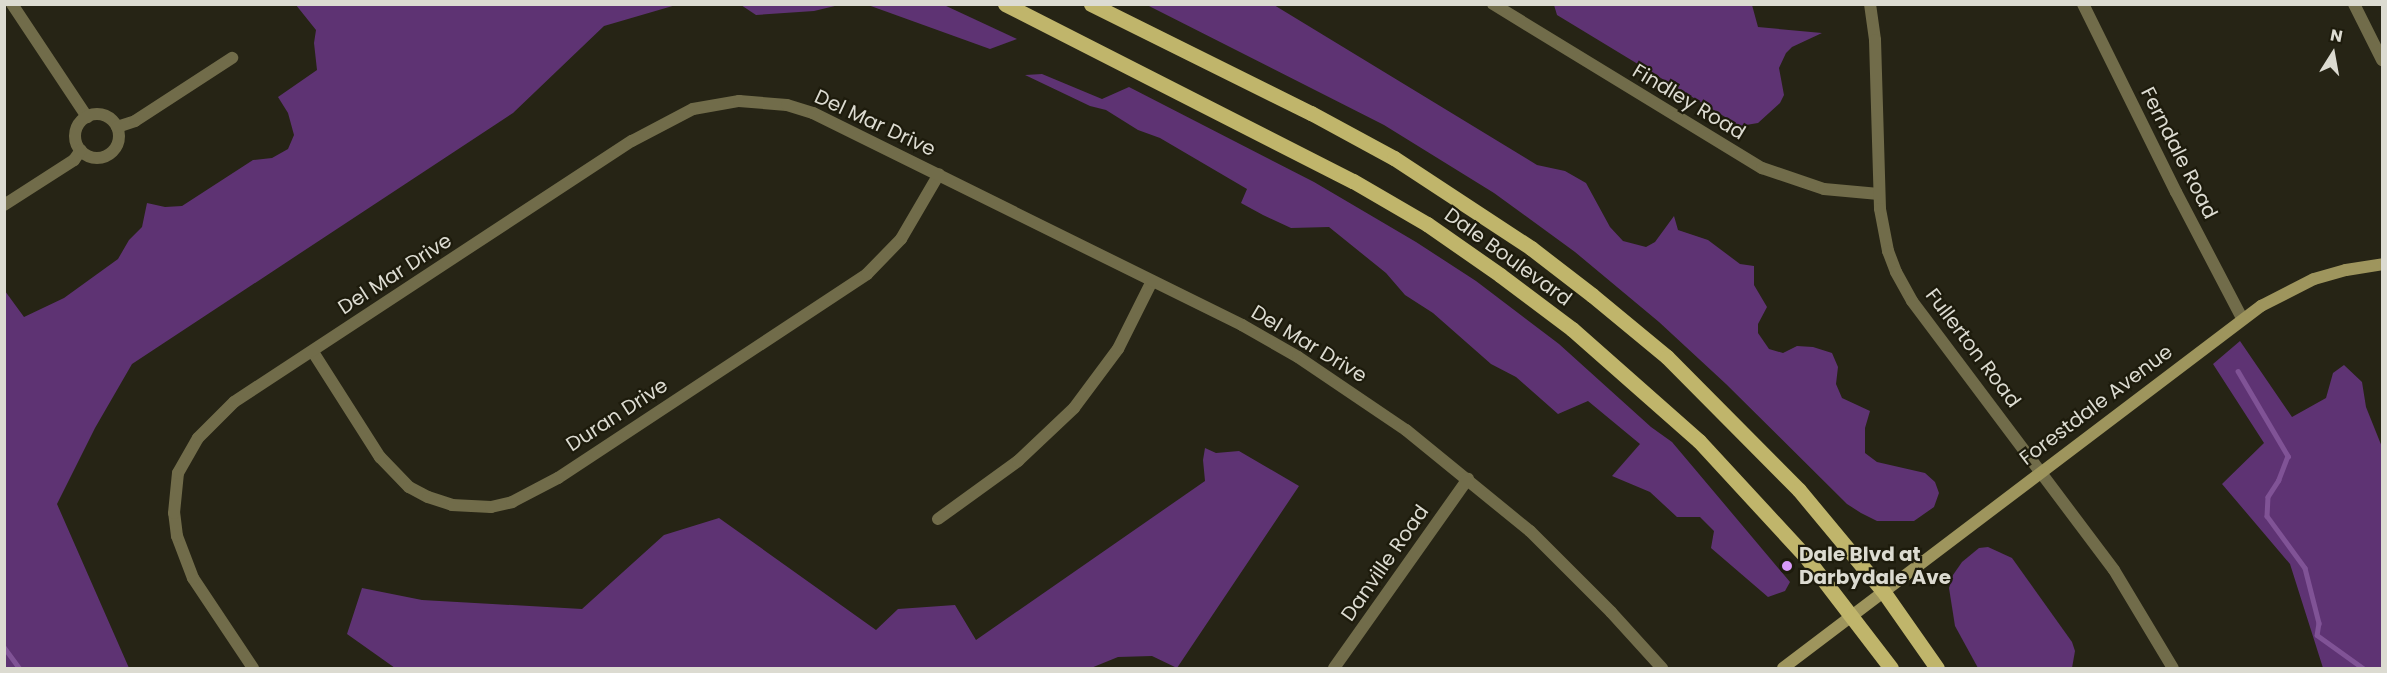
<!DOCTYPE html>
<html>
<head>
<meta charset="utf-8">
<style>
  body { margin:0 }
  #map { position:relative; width:2387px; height:673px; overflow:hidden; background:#262415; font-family:Poppins,sans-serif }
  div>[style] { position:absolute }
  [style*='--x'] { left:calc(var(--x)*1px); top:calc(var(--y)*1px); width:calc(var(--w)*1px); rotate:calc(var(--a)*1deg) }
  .forest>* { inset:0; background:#5e3373 }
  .stream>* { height:4.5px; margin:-2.25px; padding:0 2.25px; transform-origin:2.25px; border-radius:2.25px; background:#805396 }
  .street>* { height:12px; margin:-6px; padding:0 6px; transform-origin:6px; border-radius:6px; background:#716c4a }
  .street>.ring { margin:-6px; padding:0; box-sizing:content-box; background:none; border:12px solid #716c4a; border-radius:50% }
  .secondary>* { height:12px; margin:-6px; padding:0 6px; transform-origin:6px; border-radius:6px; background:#9e955d }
  .primary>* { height:15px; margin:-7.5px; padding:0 7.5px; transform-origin:7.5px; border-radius:7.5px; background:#c0b56b }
  .dots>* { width:16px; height:16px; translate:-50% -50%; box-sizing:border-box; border:3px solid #1d1b0c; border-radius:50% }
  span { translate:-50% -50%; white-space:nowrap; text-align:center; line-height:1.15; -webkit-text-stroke:4.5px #1d1b0c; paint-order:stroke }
  .street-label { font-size:20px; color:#dcdbd1 }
  .poi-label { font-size:20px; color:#dcdbd1; font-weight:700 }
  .left { translate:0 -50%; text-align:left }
  .frame { position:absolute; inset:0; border:6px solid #dcdbd1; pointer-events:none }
  .north { position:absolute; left:2303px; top:24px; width:60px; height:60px; -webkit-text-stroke:4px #1d1b0c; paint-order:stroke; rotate:11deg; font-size:16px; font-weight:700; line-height:24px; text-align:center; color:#dcdbd1 }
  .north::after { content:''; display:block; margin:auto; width:21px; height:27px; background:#dcdbd1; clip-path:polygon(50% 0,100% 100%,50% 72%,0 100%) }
</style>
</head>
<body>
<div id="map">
  <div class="forest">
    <i style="clip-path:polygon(296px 5px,676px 5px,604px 26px,513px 113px,132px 364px,95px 428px,57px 504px,129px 668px,5px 668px,5px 291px,24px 317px,64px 298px,118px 259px,129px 240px,142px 227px,147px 203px,165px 207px,182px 206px,253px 160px,272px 158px,288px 149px,294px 135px,288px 113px,278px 97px,317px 70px,314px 43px,316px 30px)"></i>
    <i style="clip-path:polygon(741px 5px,839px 5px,814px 11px,756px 15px)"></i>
    <i style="clip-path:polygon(868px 5px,944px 5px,1017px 39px,990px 49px)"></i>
    <i style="clip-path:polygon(1147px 5px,1274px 5px,1537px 165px,1565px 171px,1586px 183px,1610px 227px,1623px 241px,1646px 247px,1655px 242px,1674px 216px,1678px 230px,1708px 240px,1740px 264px,1754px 266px,1754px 285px,1767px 307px,1758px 324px,1758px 333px,1769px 349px,1783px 353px,1797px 346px,1813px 347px,1832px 353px,1838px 367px,1836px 384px,1842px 398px,1870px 411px,1865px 428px,1865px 453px,1877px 462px,1925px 473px,1935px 482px,1939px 493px,1934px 507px,1914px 521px,1877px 521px,1861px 513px,1847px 504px,1726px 384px,1659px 322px,1575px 252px,1494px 193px,1384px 125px)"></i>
    <i style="clip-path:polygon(1554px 5px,1752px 5px,1758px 27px,1822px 33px,1792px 47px,1786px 53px,1779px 68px,1784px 95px,1780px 103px,1758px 123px,1740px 126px,1557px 15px)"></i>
    <i style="clip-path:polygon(1042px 74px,1102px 99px,1129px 87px,1314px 182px,1416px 242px,1476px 281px,1559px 344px,1651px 427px,1672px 442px,1790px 582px,1785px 591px,1768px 597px,1711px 548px,1714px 531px,1700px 517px,1677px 517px,1650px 492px,1612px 476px,1640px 444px,1588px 401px,1558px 414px,1516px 377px,1491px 364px,1433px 313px,1405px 295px,1386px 273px,1329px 227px,1291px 228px,1263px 215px,1241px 203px,1247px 189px,1160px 138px,1138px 130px,1106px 110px,1090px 106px,1025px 75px)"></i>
    <i style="clip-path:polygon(2240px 341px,2292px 417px,2326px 398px,2333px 373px,2344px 365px,2362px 382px,2366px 407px,2382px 447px,2382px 668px,2323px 668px,2290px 564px,2222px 484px,2264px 443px,2213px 364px)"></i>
    <i style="clip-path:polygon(1205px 448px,1216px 453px,1239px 451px,1299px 486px,1177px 668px,1152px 656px,1118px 657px,1091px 668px,395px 668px,347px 634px,362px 588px,422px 600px,582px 609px,664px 535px,719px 518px,876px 630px,898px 609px,955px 605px,976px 640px,1205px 481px,1203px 460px)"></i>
    <i style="clip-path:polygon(1988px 547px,2012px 558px,2072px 642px,2075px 651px,2072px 668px,1978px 668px,1955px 626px,1949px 588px,1953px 575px,1962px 562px,1979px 548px)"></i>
  </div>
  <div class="stream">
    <i style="--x:2238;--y:371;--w:99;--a:59.5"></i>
    <i style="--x:2288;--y:456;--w:26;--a:111"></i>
    <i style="--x:2279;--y:480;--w:20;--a:123"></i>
    <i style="--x:2268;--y:497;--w:19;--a:93"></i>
    <i style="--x:2267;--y:516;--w:64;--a:53.8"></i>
    <i style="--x:2305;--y:568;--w:57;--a:75.7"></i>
    <i style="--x:2319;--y:623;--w:12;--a:99"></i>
    <i style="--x:2317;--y:635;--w:57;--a:35.7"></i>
    <i style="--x:4;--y:647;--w:26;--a:54"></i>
  </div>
  <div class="street">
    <i style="--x:12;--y:4;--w:136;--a:56.4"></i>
    <i style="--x:1493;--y:4;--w:315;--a:31.4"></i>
    <i style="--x:1762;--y:168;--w:65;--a:18.7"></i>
    <i style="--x:1824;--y:189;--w:55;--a:5.2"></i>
    <i style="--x:1870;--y:4;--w:36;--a:82"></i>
    <i style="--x:1875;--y:40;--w:169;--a:88.3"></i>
    <i style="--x:1880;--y:209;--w:43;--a:79.2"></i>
    <i style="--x:1888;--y:251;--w:22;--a:69"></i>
    <i style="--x:1896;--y:272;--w:33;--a:61"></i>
    <i style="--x:1912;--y:301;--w:336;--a:53.1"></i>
    <i style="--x:2114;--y:570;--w:114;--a:59"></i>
    <i style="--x:2083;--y:4;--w:210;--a:63.7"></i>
    <i style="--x:2176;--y:192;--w:142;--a:62.4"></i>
    <i style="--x:2354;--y:4;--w:63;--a:63.4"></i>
    <i class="ring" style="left:75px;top:114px;width:32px;height:32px"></i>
    <i style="--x:117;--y:127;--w:19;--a:-18"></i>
    <i style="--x:135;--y:121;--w:116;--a:-33"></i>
    <i style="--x:4;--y:205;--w:83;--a:-32.7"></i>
    <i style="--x:74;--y:160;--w:12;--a:-55"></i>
    <i style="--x:313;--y:352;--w:125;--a:57.5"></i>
    <i style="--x:380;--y:457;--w:42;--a:46"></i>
    <i style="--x:409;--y:487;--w:21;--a:28"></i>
    <i style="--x:428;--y:497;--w:25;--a:18"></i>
    <i style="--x:452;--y:505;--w:39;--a:3"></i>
    <i style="--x:491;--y:507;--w:22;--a:-13"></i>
    <i style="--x:512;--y:502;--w:52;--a:-27.6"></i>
    <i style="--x:558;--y:478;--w:370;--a:-33.4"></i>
    <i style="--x:867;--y:274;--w:49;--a:-45.8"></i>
    <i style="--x:901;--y:239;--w:75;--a:-59.7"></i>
    <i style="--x:938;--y:519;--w:99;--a:-35.9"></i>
    <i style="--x:1018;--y:461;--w:77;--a:-43.4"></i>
    <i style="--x:1074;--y:408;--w:74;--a:-53.3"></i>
    <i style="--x:1118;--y:349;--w:76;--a:-63.4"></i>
    <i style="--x:253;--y:668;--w:108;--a:-123.7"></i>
    <i style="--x:193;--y:578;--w:45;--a:-110.9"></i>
    <i style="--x:177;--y:536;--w:23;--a:-97"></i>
    <i style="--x:174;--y:513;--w:40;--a:-84.3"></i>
    <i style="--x:178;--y:473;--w:40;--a:-60.3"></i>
    <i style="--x:198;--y:438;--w:51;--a:-45"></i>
    <i style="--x:234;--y:402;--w:476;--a:-33.3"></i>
    <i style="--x:632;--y:141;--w:69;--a:-27.7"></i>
    <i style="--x:693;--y:109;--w:47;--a:-9.9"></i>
    <i style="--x:739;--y:101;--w:48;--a:4.8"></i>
    <i style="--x:787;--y:105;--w:27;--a:17"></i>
    <i style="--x:813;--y:113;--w:479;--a:26.3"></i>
    <i style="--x:1242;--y:325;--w:64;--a:29.7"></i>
    <i style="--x:1298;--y:357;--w:130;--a:34.1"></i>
    <i style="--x:1406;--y:430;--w:160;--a:39.2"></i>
    <i style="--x:1530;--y:531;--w:115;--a:45"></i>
    <i style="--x:1611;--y:612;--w:76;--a:47.7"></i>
    <i style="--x:1334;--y:668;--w:232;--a:-54.7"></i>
  </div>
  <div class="secondary">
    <i style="--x:1783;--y:668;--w:600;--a:-37.14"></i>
    <i style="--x:2261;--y:306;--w:59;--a:-27"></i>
    <i style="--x:2314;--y:279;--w:33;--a:-16"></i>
    <i style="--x:2346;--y:270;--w:36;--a:-9"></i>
  </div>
  <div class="primary">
    <i style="--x:1005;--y:4;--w:390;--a:27"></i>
    <i style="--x:1353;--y:181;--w:86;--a:30.2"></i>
    <i style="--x:1427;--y:224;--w:89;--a:34.9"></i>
    <i style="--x:1500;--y:275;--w:90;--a:36.9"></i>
    <i style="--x:1572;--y:329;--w:169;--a:41.4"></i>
    <i style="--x:1699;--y:441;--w:156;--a:47.3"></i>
    <i style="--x:1805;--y:556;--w:141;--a:52.5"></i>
    <i style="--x:1091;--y:4;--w:246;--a:26.4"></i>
    <i style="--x:1311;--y:113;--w:94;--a:28.5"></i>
    <i style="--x:1394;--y:158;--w:164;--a:33.3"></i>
    <i style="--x:1531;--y:248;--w:77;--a:37.6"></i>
    <i style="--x:1592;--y:295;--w:97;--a:39.6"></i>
    <i style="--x:1667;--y:357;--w:187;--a:45.2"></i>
    <i style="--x:1799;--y:490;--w:131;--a:50.3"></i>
    <i style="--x:1883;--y:591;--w:94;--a:55"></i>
  </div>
  <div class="dots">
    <i style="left:1787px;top:566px;background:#d89af8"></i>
  </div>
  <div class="street-label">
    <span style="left:1689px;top:102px;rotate:31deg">Findley Road</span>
    <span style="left:875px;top:123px;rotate:25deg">Del Mar Drive</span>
    <span style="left:2179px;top:153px;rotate:63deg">Ferndale Road</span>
    <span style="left:1508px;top:257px;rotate:36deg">Dale Boulevard</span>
    <span style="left:395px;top:274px;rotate:-33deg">Del Mar Drive</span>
    <span style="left:1309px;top:344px;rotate:31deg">Del Mar Drive</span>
    <span style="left:1973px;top:348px;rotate:53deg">Fullerton Road</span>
    <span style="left:2096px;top:405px;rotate:-37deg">Forestdale Avenue</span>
    <span style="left:617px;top:415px;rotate:-33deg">Duran Drive</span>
    <span style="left:1385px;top:563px;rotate:-55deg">Danville Road</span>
  </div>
  <div class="poi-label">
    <span class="left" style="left:1799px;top:566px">Dale Blvd at<br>Darbydale Ave</span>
  </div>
  <div class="frame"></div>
  <div class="north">N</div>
</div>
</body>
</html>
